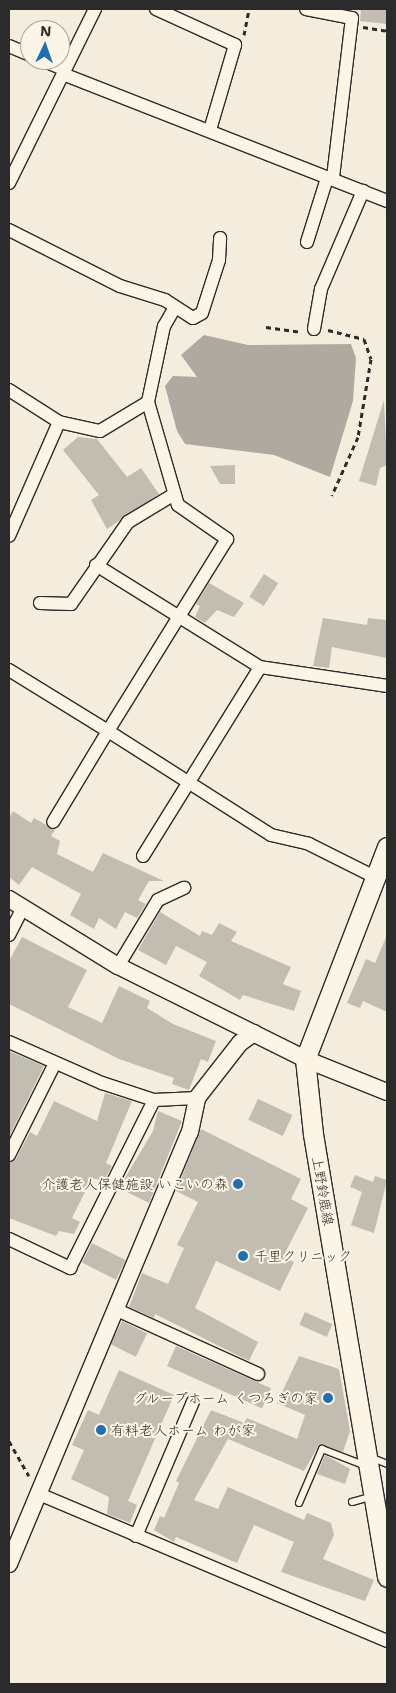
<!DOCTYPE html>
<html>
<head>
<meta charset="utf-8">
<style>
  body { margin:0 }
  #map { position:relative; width:396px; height:1693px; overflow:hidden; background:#f4edde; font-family:"Shantell Sans","Klee One",sans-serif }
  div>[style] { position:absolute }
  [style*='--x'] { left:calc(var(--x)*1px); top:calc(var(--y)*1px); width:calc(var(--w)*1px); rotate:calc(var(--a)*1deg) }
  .water>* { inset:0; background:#afaaa0 }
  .building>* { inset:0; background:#c2bdb1; transform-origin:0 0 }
  .path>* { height:3px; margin-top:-1.5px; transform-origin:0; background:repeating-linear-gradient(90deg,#2b2b2b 0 5px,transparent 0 9px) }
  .roads { filter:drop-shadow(1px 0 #2b2b2b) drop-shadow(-1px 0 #2b2b2b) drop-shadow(0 1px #2b2b2b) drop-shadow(0 -1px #2b2b2b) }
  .service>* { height:6px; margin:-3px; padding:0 3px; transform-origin:3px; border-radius:3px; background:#fcf5e5 }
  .minor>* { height:12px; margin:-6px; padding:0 6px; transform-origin:6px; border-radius:6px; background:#fcf5e5 }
  .tertiary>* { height:16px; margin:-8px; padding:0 8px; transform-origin:8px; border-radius:8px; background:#fcf5e5 }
  .secondary>* { height:19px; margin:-9.5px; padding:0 9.5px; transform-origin:9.5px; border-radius:9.5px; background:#fcf5e5 }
  .dots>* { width:14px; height:14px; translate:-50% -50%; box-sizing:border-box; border:2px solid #fcf5e5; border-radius:50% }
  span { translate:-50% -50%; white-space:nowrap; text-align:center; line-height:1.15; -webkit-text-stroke:4px #fcf5e5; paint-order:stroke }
  .poi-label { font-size:14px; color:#2b2b2b }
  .right { translate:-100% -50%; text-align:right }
  .left { translate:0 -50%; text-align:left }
  .street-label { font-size:14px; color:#2b2b2b }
  .frame { position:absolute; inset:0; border:10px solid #2b2b2b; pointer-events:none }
  .north { position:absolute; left:20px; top:20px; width:50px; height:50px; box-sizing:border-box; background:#fcf5e5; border:1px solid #a8a49b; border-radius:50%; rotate:3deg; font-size:14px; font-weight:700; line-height:20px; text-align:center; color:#2b2b2b }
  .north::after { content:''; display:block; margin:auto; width:18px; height:22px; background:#1f6fb2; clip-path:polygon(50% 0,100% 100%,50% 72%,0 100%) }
</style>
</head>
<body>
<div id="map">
  <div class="water">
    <i style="clip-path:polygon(204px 335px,248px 345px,351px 344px,356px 358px,353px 401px,330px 477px,274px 455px,185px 444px,177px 431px,165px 386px,173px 376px,197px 377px,181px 355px)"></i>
  </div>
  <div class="building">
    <i style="clip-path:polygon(361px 9px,387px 9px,387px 24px,360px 21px)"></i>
    <i style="clip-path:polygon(384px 400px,387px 465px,380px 468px,376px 486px,359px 481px)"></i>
    <i style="clip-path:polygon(78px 437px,97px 439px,127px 477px,141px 468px,159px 494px,107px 529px,91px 500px,99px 495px,63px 450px)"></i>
    <i style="clip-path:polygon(235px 465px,235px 484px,220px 484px,210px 466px)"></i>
    <i style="left:264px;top:574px;width:17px;height:27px;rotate:33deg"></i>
    <i style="clip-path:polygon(209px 583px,244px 603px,234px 617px,217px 610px,205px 623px,195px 617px,200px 606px,196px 604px)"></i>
    <i style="clip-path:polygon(323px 618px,367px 625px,368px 618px,387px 620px,387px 658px,332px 647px,329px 668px,313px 666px)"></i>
    <i style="clip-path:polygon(13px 811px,31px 823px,34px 818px,55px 830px,51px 836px,60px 841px,57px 854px,93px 872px,103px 853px,164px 881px,149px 881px,138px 900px,146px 904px,137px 918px,125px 912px,116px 929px,99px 918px,94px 929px,70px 915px,81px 894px,32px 867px,19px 885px,9px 877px,9px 818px)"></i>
    <i style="clip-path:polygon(160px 912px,200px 936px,202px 931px,212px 935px,219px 923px,237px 932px,231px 941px,291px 967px,283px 984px,301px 991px,294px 1011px,243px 995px,240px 1000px,199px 976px,207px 962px,176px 946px,166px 965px,138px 950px)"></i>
    <i style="clip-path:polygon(387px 935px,387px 1012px,363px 1001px,360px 1008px,347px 1003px,366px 959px,375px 963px)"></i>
    <i style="clip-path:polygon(22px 937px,87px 970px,68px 1007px,102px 1023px,119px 986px,150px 1001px,147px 1008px,173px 1024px,216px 1041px,208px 1062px,201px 1059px,189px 1090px,172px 1084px,174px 1078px,119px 1059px,9px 1004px,9px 961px)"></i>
    <i style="clip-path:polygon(9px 1051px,44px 1066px,9px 1137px)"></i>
    <i style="clip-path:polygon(105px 1093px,132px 1101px,106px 1163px,112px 1166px,104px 1181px,92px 1178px,72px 1218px,80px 1222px,74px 1234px,59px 1231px,56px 1236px,9px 1218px,9px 1163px,16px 1159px,30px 1132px,37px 1136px,54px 1101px,97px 1121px)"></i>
    <i style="left:258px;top:1099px;width:38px;height:23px;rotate:25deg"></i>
    <i style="clip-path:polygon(158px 1111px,182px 1121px,149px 1203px,119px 1188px,153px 1131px)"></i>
    <i style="clip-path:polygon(201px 1129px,301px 1179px,291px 1199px,308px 1208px,283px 1257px,294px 1262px,280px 1291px,216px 1261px,195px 1308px,258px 1342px,249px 1361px,155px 1314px,154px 1318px,129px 1307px,142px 1273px,168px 1284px,184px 1248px,177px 1245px,198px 1202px,176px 1191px)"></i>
    <i style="clip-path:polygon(355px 1175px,373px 1182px,375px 1176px,387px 1180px,374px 1233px,351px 1225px,362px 1192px,350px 1187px)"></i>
    <i style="left:92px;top:1243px;width:38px;height:22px;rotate:27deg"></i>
    <i style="left:305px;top:1312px;width:30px;height:14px;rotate:24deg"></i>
    <i style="left:122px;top:1321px;width:28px;height:26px;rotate:26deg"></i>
    <i style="left:176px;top:1346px;width:104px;height:22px;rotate:24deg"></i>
    <i style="clip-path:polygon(299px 1356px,339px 1369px,350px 1431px,343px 1452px,319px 1445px,304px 1471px,228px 1439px,194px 1500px,218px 1509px,228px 1487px,304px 1520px,307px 1513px,331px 1523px,334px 1535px,323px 1559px,374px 1580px,365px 1601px,281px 1572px,294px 1542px,254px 1525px,237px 1563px,176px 1537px,174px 1542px,154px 1530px,160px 1516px,164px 1518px,179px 1483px,176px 1481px,211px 1410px,244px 1423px,247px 1418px,297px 1439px,305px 1415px,277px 1403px)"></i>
    <i style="clip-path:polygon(119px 1370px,174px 1395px,128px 1501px,137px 1505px,130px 1523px,107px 1514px,109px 1497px,71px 1479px,84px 1450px,72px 1445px,88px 1410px,99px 1415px)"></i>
    <i style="clip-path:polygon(325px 1455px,350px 1469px,345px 1484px,317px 1474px)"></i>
  </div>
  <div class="path">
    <i style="--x:363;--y:27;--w:24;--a:9"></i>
    <i style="--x:244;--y:35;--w:26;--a:-79"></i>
    <i style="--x:266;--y:327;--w:36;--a:8"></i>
    <i style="--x:328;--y:330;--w:37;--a:14"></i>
    <i style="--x:364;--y:339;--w:21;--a:71"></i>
    <i style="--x:371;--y:359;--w:79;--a:99.5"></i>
    <i style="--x:358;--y:437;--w:64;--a:114.1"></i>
    <i style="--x:9;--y:1441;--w:40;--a:60.3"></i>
  </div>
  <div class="roads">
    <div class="service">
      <i style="--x:370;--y:1457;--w:18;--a:22"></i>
      <i style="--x:352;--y:1502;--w:19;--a:-16"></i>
      <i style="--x:299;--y:1503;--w:59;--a:-66.9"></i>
      <i style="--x:322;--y:1449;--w:47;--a:21.1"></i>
    </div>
    <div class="minor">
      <i style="--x:156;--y:9;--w:87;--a:24.5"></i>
      <i style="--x:235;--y:45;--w:89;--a:106.4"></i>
      <i style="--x:306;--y:9;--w:47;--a:11.1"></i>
      <i style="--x:352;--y:18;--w:161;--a:96.8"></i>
      <i style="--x:9;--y:46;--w:23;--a:23"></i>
      <i style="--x:42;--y:60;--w:25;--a:23"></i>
      <i style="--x:63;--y:74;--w:348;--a:21.4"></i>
      <i style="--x:9;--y:183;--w:194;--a:-63.7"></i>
      <i style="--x:9;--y:230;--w:124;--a:26.8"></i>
      <i style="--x:120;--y:286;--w:47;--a:17.3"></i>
      <i style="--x:165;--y:300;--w:33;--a:33"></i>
      <i style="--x:193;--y:318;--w:10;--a:-29"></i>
      <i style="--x:202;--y:313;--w:56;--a:-72.2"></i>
      <i style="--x:219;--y:260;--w:22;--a:-87"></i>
      <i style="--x:307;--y:242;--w:67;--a:-72.6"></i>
      <i style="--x:174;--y:309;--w:20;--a:120"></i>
      <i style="--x:164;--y:326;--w:78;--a:101.9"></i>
      <i style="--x:148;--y:402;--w:107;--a:73.8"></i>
      <i style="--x:178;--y:505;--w:60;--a:34.8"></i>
      <i style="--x:227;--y:539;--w:226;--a:121.8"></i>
      <i style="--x:108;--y:731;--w:193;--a:32.5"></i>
      <i style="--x:271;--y:835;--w:39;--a:13"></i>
      <i style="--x:309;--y:844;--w:74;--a:26.6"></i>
      <i style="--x:314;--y:329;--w:41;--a:-80.1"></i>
      <i style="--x:321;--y:289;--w:107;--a:-66.8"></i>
      <i style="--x:9;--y:390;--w:59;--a:32.6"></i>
      <i style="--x:59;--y:422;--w:124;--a:113.7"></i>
      <i style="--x:59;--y:422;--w:42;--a:12.4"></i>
      <i style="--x:100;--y:431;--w:56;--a:-31.1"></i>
      <i style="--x:96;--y:565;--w:193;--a:31.9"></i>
      <i style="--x:260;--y:667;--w:128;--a:8.5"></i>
      <i style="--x:40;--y:603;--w:31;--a:2"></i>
      <i style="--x:71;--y:604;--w:100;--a:-55.2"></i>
      <i style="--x:128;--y:522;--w:52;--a:-31"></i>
      <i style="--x:9;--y:670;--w:116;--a:31.6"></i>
      <i style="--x:108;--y:731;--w:106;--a:121.1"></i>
      <i style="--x:143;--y:856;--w:222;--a:-58.2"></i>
      <i style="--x:9;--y:935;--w:30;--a:-63"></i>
      <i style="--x:118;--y:966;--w:77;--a:-58.8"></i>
      <i style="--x:158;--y:900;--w:29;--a:-25"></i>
      <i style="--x:9;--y:1042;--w:102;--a:23.8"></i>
      <i style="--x:102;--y:1083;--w:55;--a:18.1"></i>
      <i style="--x:154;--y:1100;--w:43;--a:-2.7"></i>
      <i style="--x:9;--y:1155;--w:103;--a:-63.4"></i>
      <i style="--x:9;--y:1239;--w:68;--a:25.4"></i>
      <i style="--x:70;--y:1268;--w:188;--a:-63.4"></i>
      <i style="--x:117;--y:1310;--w:155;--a:24.4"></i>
      <i style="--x:39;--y:1494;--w:378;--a:22.9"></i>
      <i style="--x:136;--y:1536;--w:146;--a:-67"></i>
    </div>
    <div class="tertiary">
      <i style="--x:9;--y:899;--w:128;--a:31.6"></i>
      <i style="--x:118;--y:966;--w:209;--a:26.4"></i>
      <i style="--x:305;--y:1059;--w:88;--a:21.9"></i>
      <i style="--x:9;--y:1564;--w:468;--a:-67.3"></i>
      <i style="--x:190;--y:1132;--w:35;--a:-78"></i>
      <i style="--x:197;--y:1098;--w:70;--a:-52"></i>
      <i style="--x:240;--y:1043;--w:17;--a:-36"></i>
    </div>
    <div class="secondary">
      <i style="--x:387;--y:847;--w:227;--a:111.1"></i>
      <i style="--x:305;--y:1059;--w:75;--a:83.9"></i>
      <i style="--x:313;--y:1134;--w:449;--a:80.5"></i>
    </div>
  </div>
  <div class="dots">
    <i style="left:238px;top:1184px;background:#1f6fb2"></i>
    <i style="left:243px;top:1256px;background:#1f6fb2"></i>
    <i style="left:328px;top:1398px;background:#1f6fb2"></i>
    <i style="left:101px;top:1430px;background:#1f6fb2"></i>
  </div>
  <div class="poi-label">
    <span class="right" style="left:228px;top:1184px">介護老人保健施設 いこいの森</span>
    <span class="left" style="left:254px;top:1256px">千里クリニック</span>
    <span class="right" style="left:318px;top:1398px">グループホーム くつろぎの家</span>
    <span class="left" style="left:111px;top:1430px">有料老人ホーム わが家</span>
  </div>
  <div class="street-label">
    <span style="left:323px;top:1191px;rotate:80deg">上野鈴鹿線</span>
  </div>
  <div class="frame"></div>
  <div class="north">N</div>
</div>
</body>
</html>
